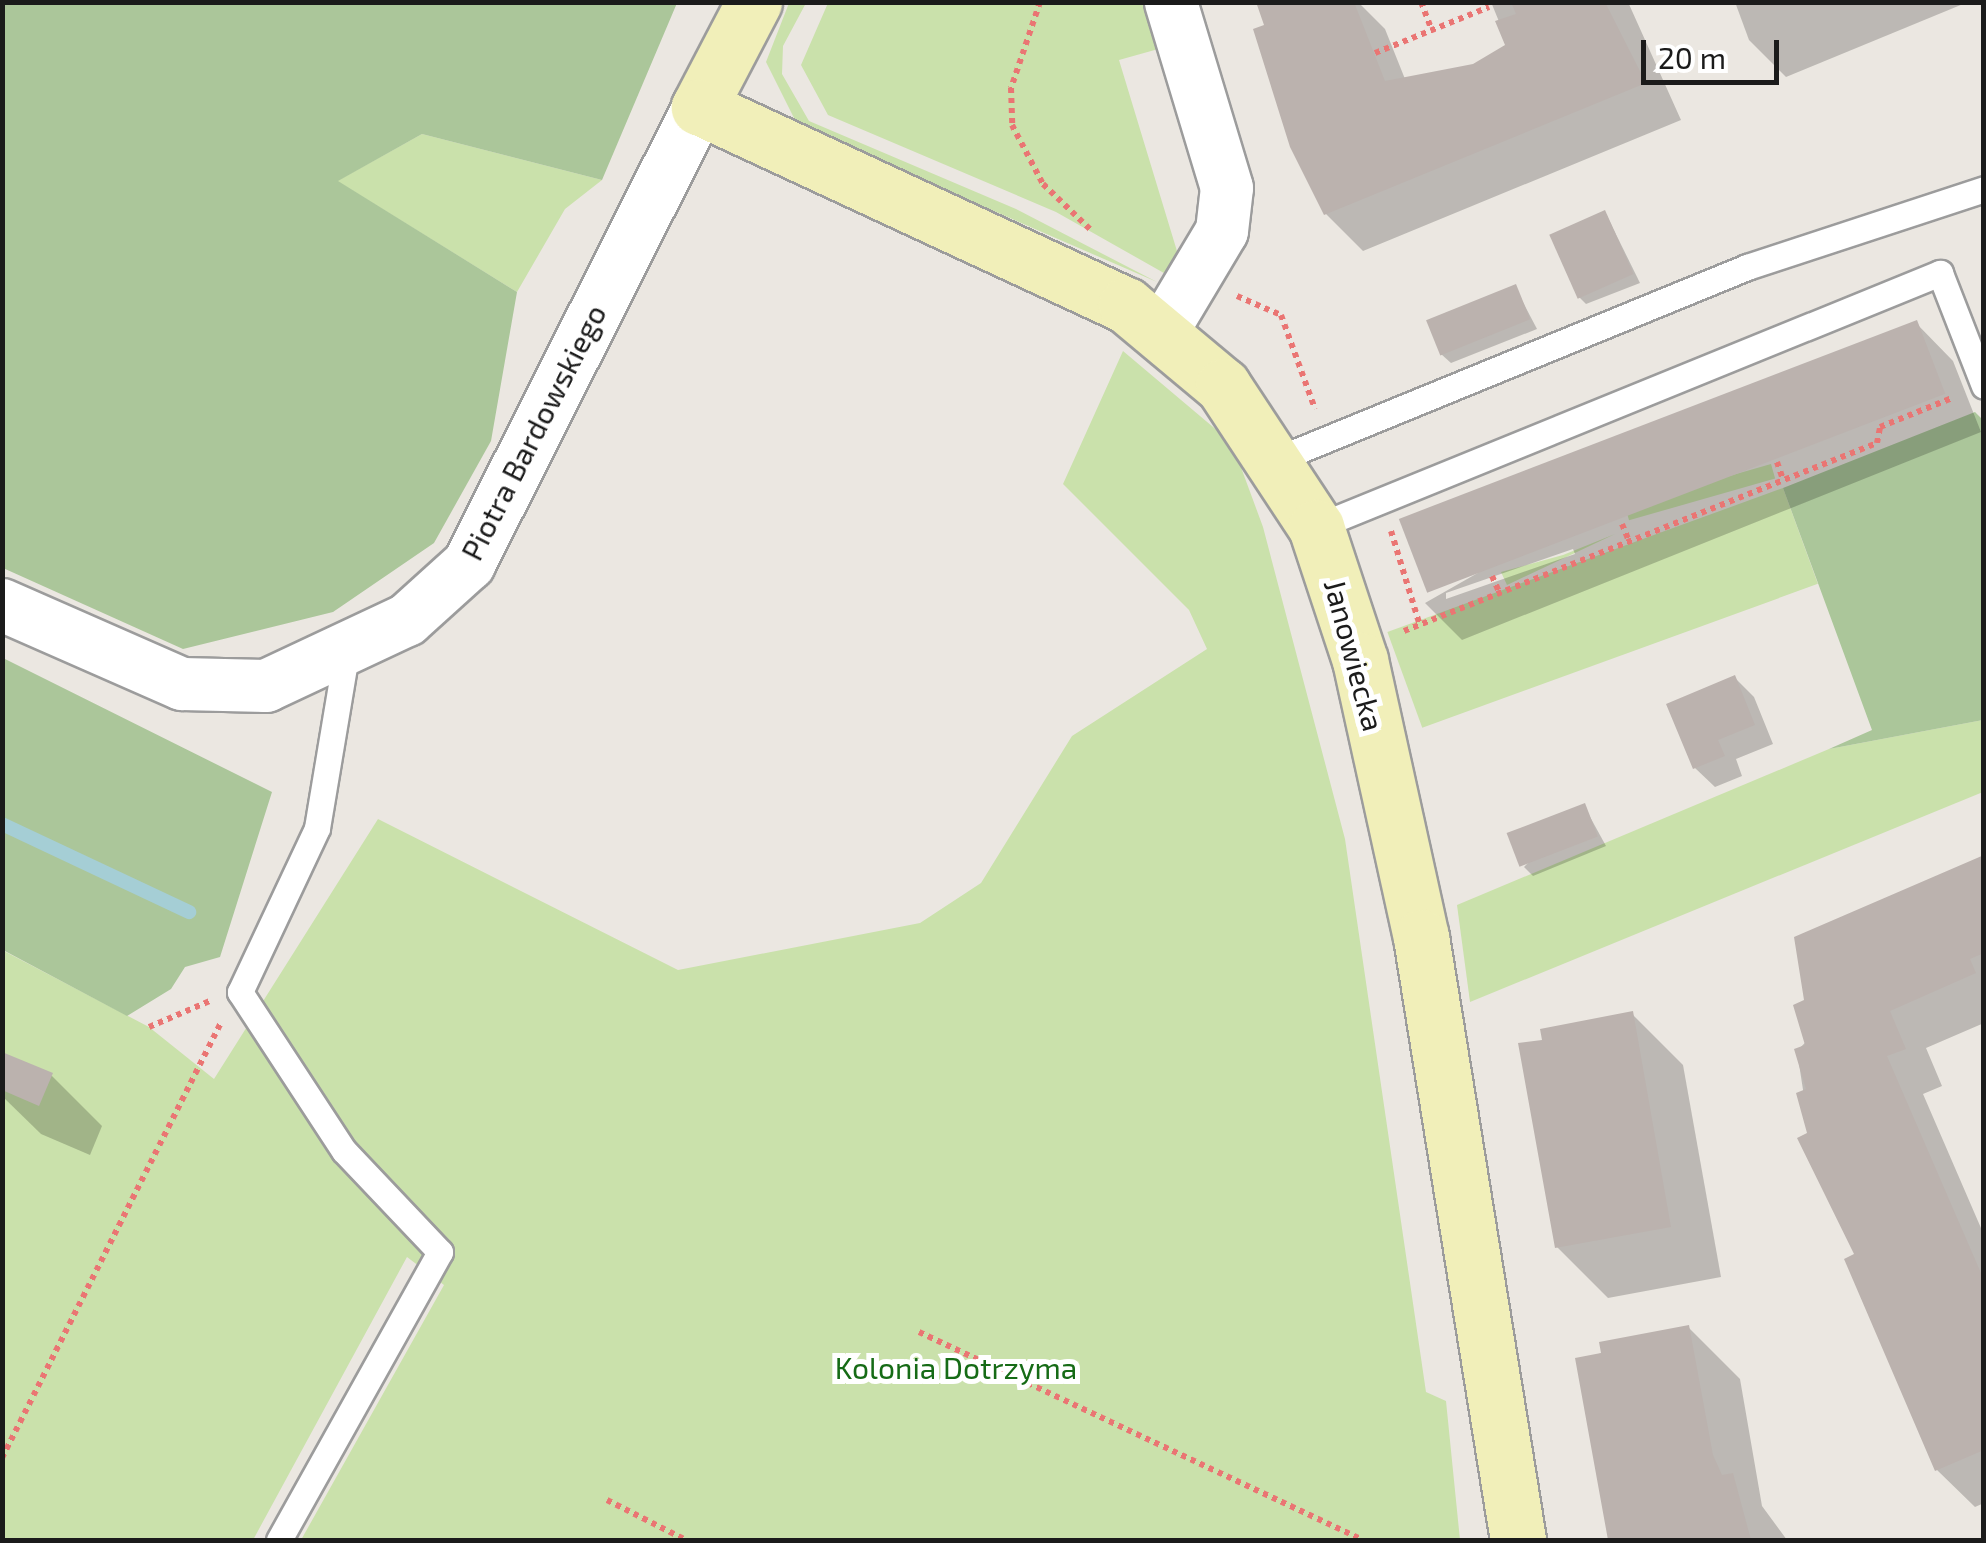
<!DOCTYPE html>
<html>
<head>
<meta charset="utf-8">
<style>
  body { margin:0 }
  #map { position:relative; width:1986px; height:1543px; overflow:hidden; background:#ebe7e1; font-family:"Exo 2",sans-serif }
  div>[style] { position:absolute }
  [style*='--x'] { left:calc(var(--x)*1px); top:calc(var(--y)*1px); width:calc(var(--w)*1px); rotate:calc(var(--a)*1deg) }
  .grass>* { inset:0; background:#cae1ab; transform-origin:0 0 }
  .forest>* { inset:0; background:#abc69a }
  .shadow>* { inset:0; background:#0003 }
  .stream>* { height:14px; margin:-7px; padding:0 7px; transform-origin:7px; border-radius:7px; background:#a5ced5 }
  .building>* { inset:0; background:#bbb2ae; transform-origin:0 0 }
  .path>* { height:6px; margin-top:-3px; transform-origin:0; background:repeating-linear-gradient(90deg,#ea7573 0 5px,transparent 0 10px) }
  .roads { filter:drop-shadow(2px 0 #9c9c9c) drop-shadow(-2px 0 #9c9c9c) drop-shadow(0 2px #9c9c9c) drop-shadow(0 -2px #9c9c9c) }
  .lane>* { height:25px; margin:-12.5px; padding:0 12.5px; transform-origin:12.5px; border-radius:12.5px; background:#fff }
  .street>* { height:52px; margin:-26px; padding:0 26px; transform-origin:26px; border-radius:26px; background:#fff }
  .secondary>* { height:55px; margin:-27.5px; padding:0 27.5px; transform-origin:27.5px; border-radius:27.5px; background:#f1efb9 }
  span { translate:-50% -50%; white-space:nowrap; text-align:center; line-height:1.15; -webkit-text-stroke:10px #fff; paint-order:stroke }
  .street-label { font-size:30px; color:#1b1b1b }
  .park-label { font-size:30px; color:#166b16 }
  .frame { position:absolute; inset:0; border:5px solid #1b1b1b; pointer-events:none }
  .scale { position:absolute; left:1641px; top:40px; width:138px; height:45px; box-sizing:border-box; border:5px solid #1b1b1b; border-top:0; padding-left:12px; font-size:30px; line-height:35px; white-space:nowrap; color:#1b1b1b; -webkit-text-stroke:8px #fff; paint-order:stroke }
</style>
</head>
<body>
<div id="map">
  <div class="grass">
    <i style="clip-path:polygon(789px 3px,806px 3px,783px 46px,782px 74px,809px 121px,1016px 209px,1157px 282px,798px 126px,766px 62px)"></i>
    <i style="clip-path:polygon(828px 3px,1156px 3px,1169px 46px,1119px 60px,1180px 261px,1171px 277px,1056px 212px,828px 115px,801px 65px)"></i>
    <i style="clip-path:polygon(422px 134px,602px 180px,565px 209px,517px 292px,337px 181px)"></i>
    <i style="clip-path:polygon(1123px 351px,1232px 443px,1263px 527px,1345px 839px,1426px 1392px,1446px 1401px,1460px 1540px,301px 1540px,444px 1285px,407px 1257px,253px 1540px,3px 1540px,2px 950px,149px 1027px,214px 1079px,378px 819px,678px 970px,920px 923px,981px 883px,1072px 736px,1207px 649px,1189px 610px,1063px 484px)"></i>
    <i style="left:1771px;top:464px;width:15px;height:152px;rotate:74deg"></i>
    <i style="left:1783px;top:488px;width:102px;height:421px;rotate:70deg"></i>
    <i style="clip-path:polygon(1615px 534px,1507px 585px,1501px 572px,1563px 555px)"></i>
    <i style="clip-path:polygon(1983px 720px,1983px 792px,1470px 1002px,1457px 905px,1829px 749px)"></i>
  </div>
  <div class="forest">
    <i style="clip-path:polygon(3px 2px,677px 3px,602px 180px,422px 134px,338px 181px,517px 292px,491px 441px,434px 543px,333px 612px,183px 649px,3px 568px)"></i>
    <i style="clip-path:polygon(1975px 412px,1984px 421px,1983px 720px,1829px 749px,1872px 730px,1783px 488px)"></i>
    <i style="clip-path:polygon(3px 658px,272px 792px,220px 957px,185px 967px,171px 989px,127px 1016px,3px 950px)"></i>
  </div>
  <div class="shadow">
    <i style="clip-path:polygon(1259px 2px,1358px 2px,1385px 29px,1405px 79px,1474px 66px,1509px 46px,1491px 2px,1628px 2px,1681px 120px,1363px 251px,1326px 214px)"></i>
    <i style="clip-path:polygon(1735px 2px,1968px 2px,1786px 77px,1749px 40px)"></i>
    <i style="clip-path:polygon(1605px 212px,1640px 283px,1586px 304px,1577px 295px)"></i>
    <i style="clip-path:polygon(1515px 287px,1537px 329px,1451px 363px,1441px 354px)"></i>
    <i style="clip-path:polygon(evenodd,1916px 323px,1953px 361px,1981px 432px,1462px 640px,1425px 603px,1916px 323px,1573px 549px,1575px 554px,1446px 599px,1446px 593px,1573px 549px)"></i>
    <i style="clip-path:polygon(1735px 678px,1754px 697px,1773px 744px,1736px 759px,1742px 776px,1715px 787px,1695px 768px)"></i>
    <i style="clip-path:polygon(1584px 806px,1606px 846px,1533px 876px,1524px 867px)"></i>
    <i style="clip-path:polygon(1984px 858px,1984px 1023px,1926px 1048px,1942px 1086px,1923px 1094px,1984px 1235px,1984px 1503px,1975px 1507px,1937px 1470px,1810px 1135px,1797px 1051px)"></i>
    <i style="clip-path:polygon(1632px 1014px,1683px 1065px,1721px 1277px,1608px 1298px,1557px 1247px,1545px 1042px)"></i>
    <i style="clip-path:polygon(2px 1055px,52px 1076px,102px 1126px,90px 1155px,41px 1134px,2px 1096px)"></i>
    <i style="clip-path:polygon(1689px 1328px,1740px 1379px,1762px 1506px,1787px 1540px,1611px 1540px,1578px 1360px)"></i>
  </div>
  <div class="stream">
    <i style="--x:2;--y:824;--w:207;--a:25.2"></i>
  </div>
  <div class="building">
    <i style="clip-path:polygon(1256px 2px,1354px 2px,1385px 81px,1473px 64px,1505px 45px,1495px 21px,1516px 14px,1511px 2px,1605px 2px,1646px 83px,1324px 215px,1290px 147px,1253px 29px,1264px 25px)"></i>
    <i style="left:1605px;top:210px;width:70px;height:61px;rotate:66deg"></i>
    <i style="left:1516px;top:284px;width:38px;height:97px;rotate:68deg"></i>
    <i style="left:1917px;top:320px;width:79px;height:555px;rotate:69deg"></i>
    <i style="clip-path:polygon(1735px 675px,1755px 725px,1718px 740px,1725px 756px,1693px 769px,1666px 704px)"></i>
    <i style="left:1585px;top:803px;width:36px;height:84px;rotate:69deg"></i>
    <i style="clip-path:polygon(1984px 855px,1984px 953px,1970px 959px,1976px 973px,1890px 1011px,1906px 1049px,1887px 1056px,1984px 1280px,1984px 1450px,1935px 1471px,1844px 1259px,1854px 1254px,1797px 1138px,1807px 1133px,1796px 1093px,1806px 1089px,1794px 1049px,1805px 1045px,1793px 1005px,1804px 1000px,1794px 937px)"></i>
    <i style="clip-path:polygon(1633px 1011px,1671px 1227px,1555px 1248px,1518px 1043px,1542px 1040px,1540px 1029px)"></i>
    <i style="clip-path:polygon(2px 1052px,53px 1073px,39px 1106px,2px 1090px)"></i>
    <i style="clip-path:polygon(1689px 1325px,1713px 1455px,1722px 1475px,1733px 1473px,1751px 1540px,1608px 1540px,1575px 1358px,1601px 1353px,1599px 1342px)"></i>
  </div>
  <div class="path">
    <i style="--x:1040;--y:2;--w:91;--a:108.6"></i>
    <i style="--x:1011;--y:88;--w:37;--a:88"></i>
    <i style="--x:1012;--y:125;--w:67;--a:62.3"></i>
    <i style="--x:1043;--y:184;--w:68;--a:43.8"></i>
    <i style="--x:1421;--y:2;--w:30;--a:69"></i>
    <i style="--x:1375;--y:53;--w:123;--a:-22"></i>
    <i style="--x:1237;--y:296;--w:48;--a:23.4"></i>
    <i style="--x:1281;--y:315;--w:100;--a:70.1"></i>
    <i style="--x:1777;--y:462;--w:18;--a:71"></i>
    <i style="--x:1622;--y:524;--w:18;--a:68"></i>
    <i style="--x:1391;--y:531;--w:99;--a:73"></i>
    <i style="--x:1492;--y:576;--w:20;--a:66"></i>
    <i style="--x:1404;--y:631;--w:509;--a:-21.68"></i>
    <i style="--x:1877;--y:443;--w:16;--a:-79"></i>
    <i style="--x:1880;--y:427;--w:78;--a:-21.9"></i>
    <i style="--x:149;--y:1027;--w:66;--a:-23.1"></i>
    <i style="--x:919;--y:1332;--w:490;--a:25.1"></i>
    <i style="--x:2;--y:1458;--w:487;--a:-63.3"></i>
    <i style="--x:607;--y:1500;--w:89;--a:26.9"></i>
  </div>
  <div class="roads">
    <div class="lane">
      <i style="--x:1278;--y:459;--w:507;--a:-22.26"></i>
      <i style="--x:1747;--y:267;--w:250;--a:-18.2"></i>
      <i style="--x:1316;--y:527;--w:674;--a:-22.15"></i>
      <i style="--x:1940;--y:273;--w:121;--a:68.7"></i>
      <i style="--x:279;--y:1540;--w:330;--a:-60.8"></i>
      <i style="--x:440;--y:1252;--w:139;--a:-133.5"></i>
      <i style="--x:344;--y:1151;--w:190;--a:-123.2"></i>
      <i style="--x:240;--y:992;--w:181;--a:-64.8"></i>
      <i style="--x:317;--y:828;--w:175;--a:-80.5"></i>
    </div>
    <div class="street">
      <i style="--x:1163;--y:330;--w:115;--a:-59.2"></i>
      <i style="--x:1222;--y:231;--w:43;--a:-83.4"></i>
      <i style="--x:1227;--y:188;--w:194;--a:-106.8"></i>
      <i style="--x:2;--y:605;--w:197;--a:23.7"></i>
      <i style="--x:182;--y:684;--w:84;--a:1.4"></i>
      <i style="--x:266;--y:686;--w:156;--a:-25.1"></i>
      <i style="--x:407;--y:620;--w:84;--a:-42.1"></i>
      <i style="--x:469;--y:564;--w:512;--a:-63.28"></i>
    </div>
    <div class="secondary">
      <i style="--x:754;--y:2;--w:119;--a:117.6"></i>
      <i style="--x:699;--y:107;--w:471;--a:24.9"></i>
      <i style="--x:1126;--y:305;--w:126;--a:39.9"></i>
      <i style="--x:1223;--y:386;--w:169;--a:56.6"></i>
      <i style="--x:1316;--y:527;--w:140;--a:71.7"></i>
      <i style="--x:1360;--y:660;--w:284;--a:77.6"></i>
      <i style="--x:1421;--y:937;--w:611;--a:80.86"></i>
    </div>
  </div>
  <div class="street-label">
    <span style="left:533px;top:432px;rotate:-63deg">Piotra Bardowskiego</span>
    <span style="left:1355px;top:655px;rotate:75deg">Janowiecka</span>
  </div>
  <div class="park-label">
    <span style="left:956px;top:1367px">Kolonia Dotrzyma</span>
  </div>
  <div class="frame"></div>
  <div class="scale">20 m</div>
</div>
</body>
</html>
